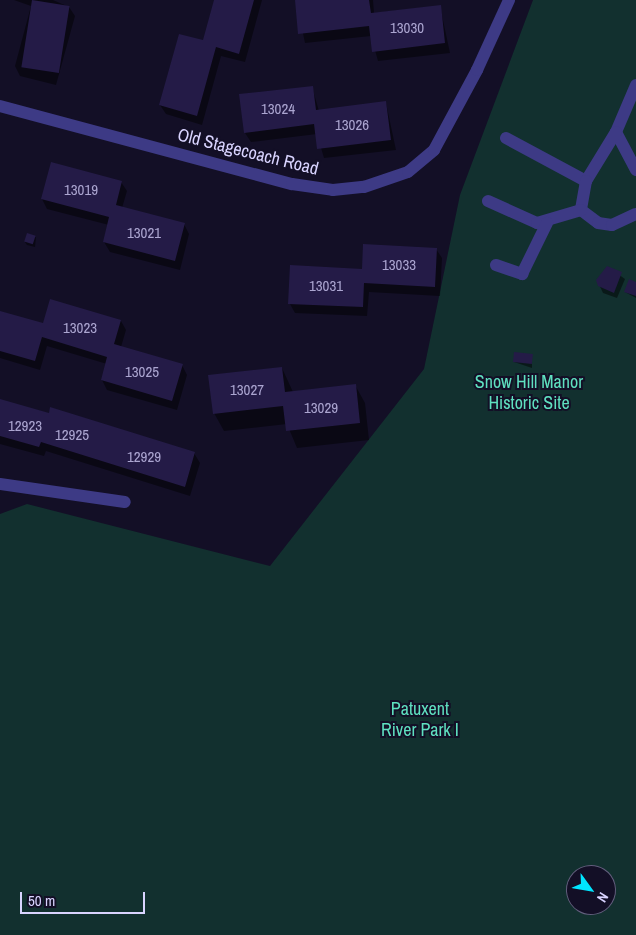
<!DOCTYPE html>
<html>
<head>
<meta charset="utf-8">
<style>
  body { margin:0 }
  #map { position:relative; width:636px; height:935px; overflow:hidden; background:#130f26; font-family:"Archivo Narrow",sans-serif }
  div>[style] { position:absolute }
  [style*='--x'] { left:calc(var(--x)*1px); top:calc(var(--y)*1px); width:calc(var(--w)*1px); rotate:calc(var(--a)*1deg) }
  .green>* { inset:0; background:#12302f }
  .shadow>* { inset:0; background:#0007 }
  .building>* { inset:0; background:#241b47; transform-origin:0 0 }
  .minor>* { height:12px; margin:-6px; padding:0 6px; transform-origin:6px; border-radius:6px; background:#3d3a85 }
  span { translate:-50% -50%; white-space:nowrap; text-align:center; line-height:1.15; -webkit-text-stroke:4px #130f26; paint-order:stroke }
  .number-label { font-size:15px; color:#aca6d1 }
  .number-label span { -webkit-text-stroke-width:0 }
  .street-label { font-size:18px; color:#d9d4ff }
  .park-label { font-size:18px; color:#5fe0c0 }
  .north { position:absolute; left:566px; top:865px; width:50px; height:50px; box-sizing:border-box; background:#130f26; border:1px solid #625e7d; border-radius:50%; rotate:122deg; font-size:14px; font-weight:700; line-height:20px; text-align:center; color:#d9d4ff }
  .north::after { content:''; display:block; margin:auto; width:18px; height:22px; background:#00e5ff; clip-path:polygon(50% 0,100% 100%,50% 72%,0 100%) }
  .scale { position:absolute; left:20px; top:892px; width:125px; height:22px; box-sizing:border-box; border:2px solid #d9d4ff; border-top:0; padding-left:6px; font-size:15px; line-height:18px; white-space:nowrap; color:#d9d4ff; -webkit-text-stroke:4px #130f26; paint-order:stroke }
</style>
</head>
<body>
<div id="map">
  <div class="green">
    <i style="clip-path:polygon(evenodd,533px 0,636px 0,636px 935px,0 935px,0 514px,27px 504px,270px 566px,424px 369px,460px 195px,533px 0,576px 875px,606px 875px,606px 905px,576px 905px,576px 875px)"></i>
  </div>
  <div class="shadow">
    <i style="clip-path:polygon(53px 0,69px 7px,75px 16px,56px 85px,20px 76px,15px 66px,31px 6px,14px 0)"></i>
    <i style="clip-path:polygon(215px 0,262px 0,245px 62px,221px 56px,202px 125px,166px 114px,160px 105px,204px 42px)"></i>
    <i style="clip-path:polygon(296px 0,373px 0,374px 13px,440px 6px,450px 53px,378px 61px,371px 36px,305px 43px)"></i>
    <i style="clip-path:polygon(312px 87px,319px 111px,386px 103px,396px 150px,324px 158px,317px 134px,251px 142px,245px 133px)"></i>
    <i style="clip-path:polygon(52px 163px,121px 182px,127px 191px,122px 208px,184px 224px,189px 234px,180px 270px,110px 252px,104px 242px,109px 225px,47px 209px,42px 199px)"></i>
    <i style="clip-path:polygon(36px 237px,35px 247px,27px 245px,25px 242px)"></i>
    <i style="clip-path:polygon(436px 249px,442px 258px,440px 296px,369px 292px,367px 316px,295px 313px,290px 304px,363px 270px)"></i>
    <i style="clip-path:polygon(608px 267px,625px 279px,617px 298px,603px 293px,597px 280px)"></i>
    <i style="clip-path:polygon(636px 284px,636px 298px,625px 292px)"></i>
    <i style="clip-path:polygon(0 312px,44px 325px,121px 321px,126px 330px,121px 347px,182px 365px,187px 375px,177px 410px,107px 390px,102px 380px,107px 364px,47px 346px,40px 370px,0 358px)"></i>
    <i style="clip-path:polygon(532px 356px,532px 368px,514px 362px)"></i>
    <i style="clip-path:polygon(282px 368px,293px 392px,355px 385px,365px 403px,369px 440px,297px 448px,287px 424px,224px 431px,214px 413px)"></i>
    <i style="clip-path:polygon(0 400px,194px 453px,200px 463px,190px 496px,46px 451px,44px 456px,0 444px)"></i>
  </div>
  <div class="building">
    <i style="left:32px;top:0;width:38px;height:68px;rotate:9deg"></i>
    <i style="clip-path:polygon(214px 0,254px 0,239px 54px,216px 47px,197px 116px,159px 105px,179px 34px,203px 40px)"></i>
    <i style="clip-path:polygon(295px 0,369px 0,371px 13px,441px 5px,445px 43px,372px 52px,369px 26px,298px 34px)"></i>
    <i style="clip-path:polygon(313px 86px,316px 110px,386px 101px,391px 140px,317px 149px,314px 124px,244px 133px,239px 94px)"></i>
    <i style="clip-path:polygon(51px 162px,122px 181px,116px 205px,185px 223px,175px 261px,103px 242px,109px 217px,41px 199px)"></i>
    <i style="left:27px;top:233px;width:9px;height:9px;rotate:18deg"></i>
    <i style="clip-path:polygon(363px 244px,437px 248px,435px 287px,364px 283px,363px 307px,288px 304px,290px 265px,362px 269px)"></i>
    <i style="clip-path:polygon(607px 266px,622px 272px,614px 293px,598px 286px,596px 280px)"></i>
    <i style="clip-path:polygon(629px 279px,636px 282px,636px 296px,624px 292px)"></i>
    <i style="clip-path:polygon(50px 299px,121px 320px,114px 344px,183px 364px,172px 401px,101px 380px,107px 357px,42px 337px,35px 361px,0 351px,0 311px,43px 323px)"></i>
    <i style="left:514px;top:352px;width:19px;height:10px;rotate:6deg"></i>
    <i style="clip-path:polygon(282px 367px,285px 392px,356px 384px,360px 423px,286px 431px,283px 406px,213px 414px,208px 375px)"></i>
    <i style="clip-path:polygon(0 399px,49px 413px,50px 407px,195px 452px,185px 487px,41px 442px,39px 447px,0 436px)"></i>
  </div>
  <div class="minor">
    <i style="--x:0;--y:106;--w:302;--a:15"></i>
    <i style="--x:292;--y:184;--w:41;--a:8.3"></i>
    <i style="--x:333;--y:190;--w:31;--a:-6"></i>
    <i style="--x:364;--y:187;--w:46;--a:-18.8"></i>
    <i style="--x:408;--y:172;--w:34;--a:-40"></i>
    <i style="--x:434;--y:150;--w:91;--a:-61.7"></i>
    <i style="--x:477;--y:70;--w:77;--a:-65.4"></i>
    <i style="--x:616;--y:132;--w:51;--a:-66.9"></i>
    <i style="--x:506;--y:138;--w:91;--a:28.3"></i>
    <i style="--x:636;--y:170;--w:43;--a:-117.8"></i>
    <i style="--x:616;--y:132;--w:57;--a:121.5"></i>
    <i style="--x:586;--y:181;--w:29;--a:100"></i>
    <i style="--x:581;--y:210;--w:21;--a:37"></i>
    <i style="--x:598;--y:223;--w:14;--a:8"></i>
    <i style="--x:612;--y:225;--w:26;--a:-25"></i>
    <i style="--x:488;--y:201;--w:54;--a:24.2"></i>
    <i style="--x:537;--y:223;--w:46;--a:-16.5"></i>
    <i style="--x:496;--y:265;--w:28;--a:19"></i>
    <i style="--x:522;--y:274;--w:57;--a:-63.9"></i>
    <i style="--x:0;--y:484;--w:126;--a:8.2"></i>
  </div>
  <div class="number-label">
    <span style="left:407px;top:28px">13030</span>
    <span style="left:278px;top:109px">13024</span>
    <span style="left:352px;top:125px">13026</span>
    <span style="left:81px;top:190px">13019</span>
    <span style="left:144px;top:233px">13021</span>
    <span style="left:399px;top:265px">13033</span>
    <span style="left:326px;top:286px">13031</span>
    <span style="left:80px;top:328px">13023</span>
    <span style="left:142px;top:372px">13025</span>
    <span style="left:247px;top:390px">13027</span>
    <span style="left:321px;top:408px">13029</span>
    <span style="left:25px;top:426px">12923</span>
    <span style="left:72px;top:435px">12925</span>
    <span style="left:144px;top:457px">12929</span>
  </div>
  <div class="street-label">
    <span style="left:248px;top:152px;rotate:14deg">Old Stagecoach Road</span>
  </div>
  <div class="park-label">
    <span style="left:529px;top:393px">Snow Hill Manor<br>Historic Site</span>
    <span style="left:420px;top:720px">Patuxent<br>River Park I</span>
  </div>
  <div class="north">N</div>
  <div class="scale">50 m</div>
</div>
</body>
</html>
